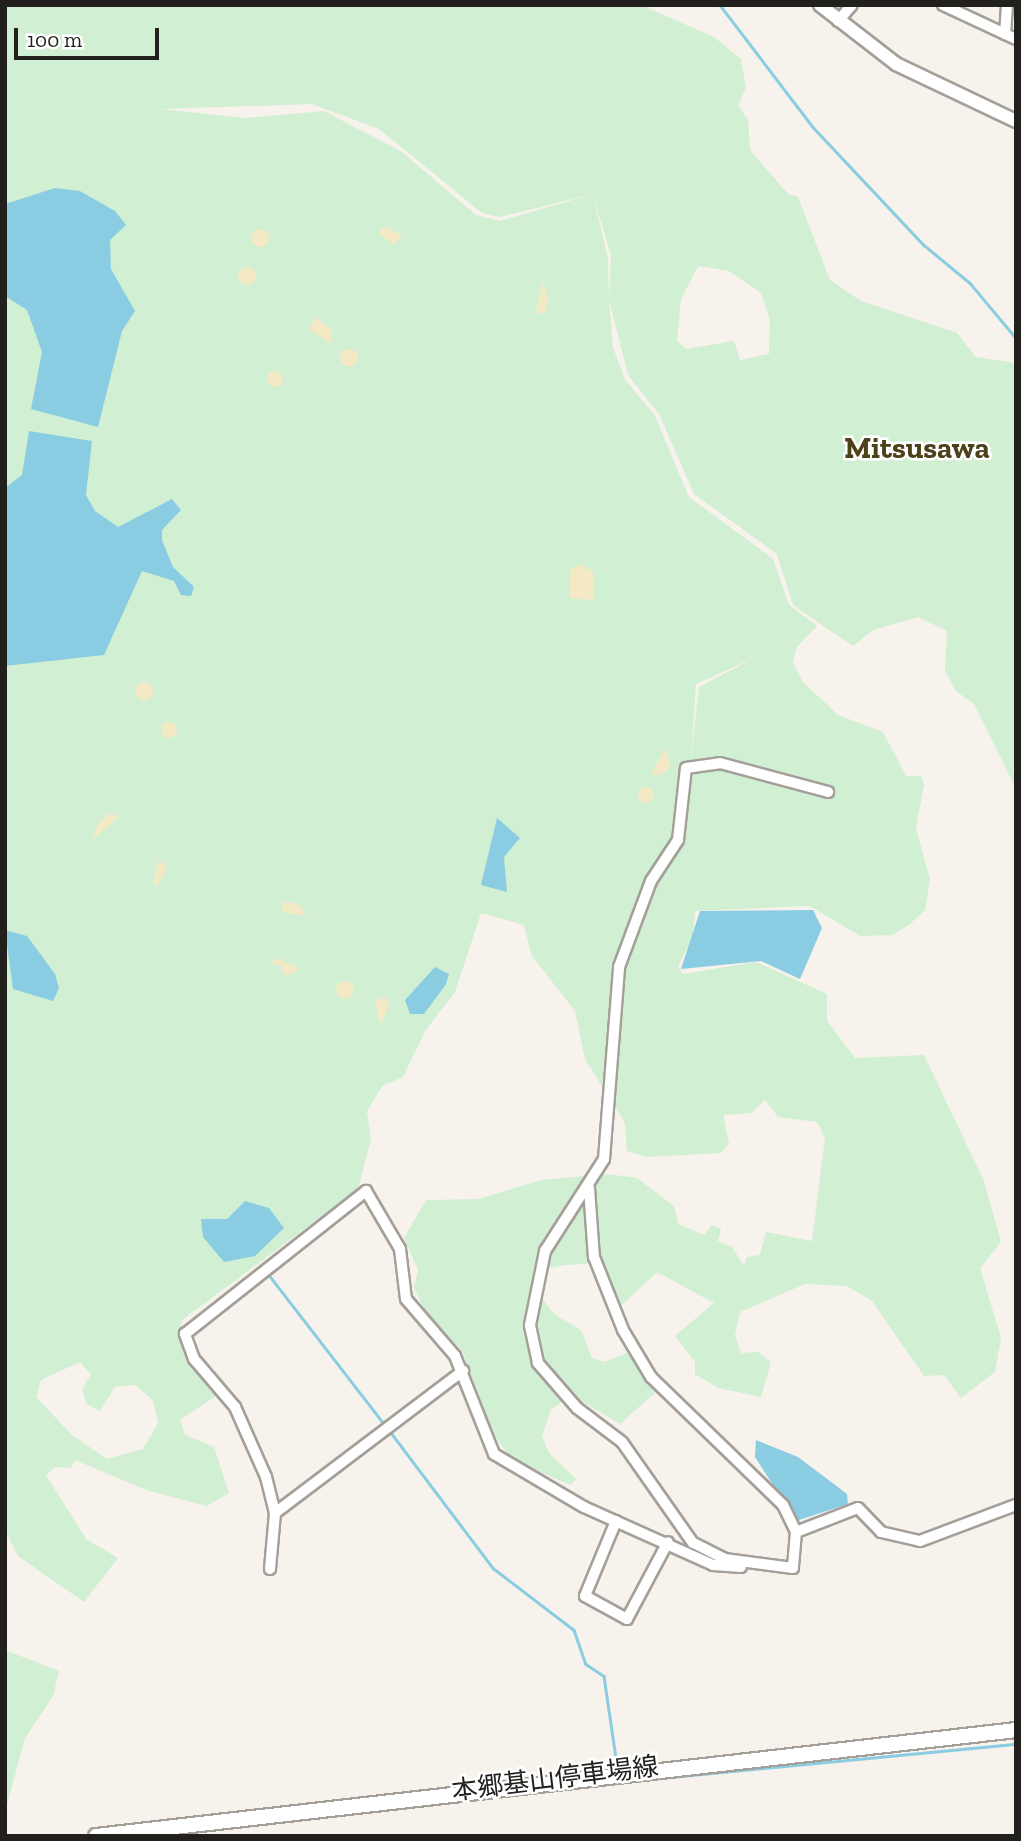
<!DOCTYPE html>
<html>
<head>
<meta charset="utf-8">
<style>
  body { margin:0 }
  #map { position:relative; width:1021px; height:1841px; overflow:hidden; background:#f7f2eb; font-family:"Zilla Slab","Noto Sans JP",serif }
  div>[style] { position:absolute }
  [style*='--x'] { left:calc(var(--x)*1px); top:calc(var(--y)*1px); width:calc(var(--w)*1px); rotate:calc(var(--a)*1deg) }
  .green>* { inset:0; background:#d1efd2 }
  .sand>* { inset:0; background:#f3e9c4 }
  .round { border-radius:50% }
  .water>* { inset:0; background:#8acde2 }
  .stream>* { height:2.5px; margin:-1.25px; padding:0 1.25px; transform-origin:1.25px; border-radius:1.25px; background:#8acde2 }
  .roads { filter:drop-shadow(2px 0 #a49f99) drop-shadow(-2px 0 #a49f99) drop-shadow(0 2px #a49f99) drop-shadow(0 -2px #a49f99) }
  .minor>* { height:10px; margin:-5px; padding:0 5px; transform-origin:5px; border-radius:5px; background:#fff }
  .tertiary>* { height:12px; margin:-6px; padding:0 6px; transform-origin:6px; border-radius:6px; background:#fff }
  .secondary>* { height:14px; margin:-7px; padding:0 7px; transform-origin:7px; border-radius:7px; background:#fff }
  span { translate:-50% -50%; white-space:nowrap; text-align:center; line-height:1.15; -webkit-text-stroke:5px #fff; paint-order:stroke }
  .street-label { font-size:26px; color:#22201d }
  .quarter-label { font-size:30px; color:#4d4119; font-weight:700 }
  .frame { position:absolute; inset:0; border:7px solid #22201d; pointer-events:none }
  .scale { position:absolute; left:14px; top:28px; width:145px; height:32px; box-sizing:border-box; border:4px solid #22201d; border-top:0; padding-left:9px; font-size:21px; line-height:24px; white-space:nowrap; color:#22201d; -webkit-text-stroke:5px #fff; paint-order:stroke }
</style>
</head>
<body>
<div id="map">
  <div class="green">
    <i style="clip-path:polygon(evenodd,5px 5px,641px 5px,714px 37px,741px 59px,746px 88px,738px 105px,748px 120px,750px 150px,788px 194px,798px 197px,830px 280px,861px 301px,957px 333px,976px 357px,1016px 363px,1016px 789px,974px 704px,956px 691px,945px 671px,947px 631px,918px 617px,873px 630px,853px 646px,793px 605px,777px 554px,694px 494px,659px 414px,628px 375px,609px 300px,613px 348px,626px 381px,654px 414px,689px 497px,773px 559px,789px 605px,817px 626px,796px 648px,793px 663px,803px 682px,838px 715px,883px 732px,906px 776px,921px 776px,924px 784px,916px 829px,930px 879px,925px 910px,911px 923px,893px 935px,860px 936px,810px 906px,695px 911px,693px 937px,678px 966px,683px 974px,756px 962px,827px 994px,827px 1021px,855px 1058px,924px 1055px,984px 1181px,1001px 1242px,980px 1268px,1001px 1338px,995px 1372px,961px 1398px,944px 1375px,924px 1376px,872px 1301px,847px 1286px,805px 1284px,740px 1312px,735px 1335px,741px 1353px,758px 1352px,771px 1362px,761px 1397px,718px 1388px,695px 1374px,695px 1362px,675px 1336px,714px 1303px,657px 1272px,622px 1305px,598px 1263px,565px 1265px,544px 1269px,539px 1294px,554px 1314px,581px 1330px,592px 1358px,605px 1362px,629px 1352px,659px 1389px,620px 1424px,573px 1396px,551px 1409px,542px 1436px,549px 1453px,576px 1479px,570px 1485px,511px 1459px,486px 1423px,463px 1352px,424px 1309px,414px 1288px,418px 1270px,404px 1238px,426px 1200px,479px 1199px,541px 1180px,607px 1174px,637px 1178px,674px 1206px,678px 1224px,704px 1235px,712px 1225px,721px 1229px,718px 1241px,732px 1247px,744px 1266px,747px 1257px,760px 1255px,766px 1232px,812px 1241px,825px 1138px,817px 1122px,778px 1117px,765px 1100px,751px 1113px,723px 1115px,729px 1144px,721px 1153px,647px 1157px,627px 1151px,625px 1123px,585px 1059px,575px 1011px,532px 956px,524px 925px,481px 913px,455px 992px,425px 1031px,403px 1077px,382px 1086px,367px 1112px,371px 1139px,358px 1189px,182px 1320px,180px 1343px,216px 1396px,180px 1420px,185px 1435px,214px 1447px,229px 1493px,207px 1506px,149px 1491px,75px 1460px,71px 1468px,55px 1467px,46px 1475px,86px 1539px,118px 1558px,84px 1602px,18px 1556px,5px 1530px,5px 5px,312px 104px,379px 129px,482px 213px,500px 217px,593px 194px,500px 221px,476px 215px,402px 152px,324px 111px,244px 118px,161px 109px,312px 104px,5px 5px,594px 199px,611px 255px,609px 298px,608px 259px,594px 199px,5px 5px,698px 266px,729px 271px,761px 293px,770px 320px,769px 354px,740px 360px,734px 341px,686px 349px,677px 341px,681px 299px,698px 266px,5px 5px,758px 656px,699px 687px,691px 756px,696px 684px,758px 656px,5px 5px,80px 1362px,91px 1374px,82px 1389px,87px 1404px,100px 1411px,115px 1387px,135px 1385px,153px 1400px,158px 1423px,143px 1449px,107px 1459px,72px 1435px,36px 1397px,41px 1380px,80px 1362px)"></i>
    <i style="clip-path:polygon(5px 1650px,59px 1671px,53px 1696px,25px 1738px,7px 1805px)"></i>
  </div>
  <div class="sand">
    <i style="clip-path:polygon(384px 226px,402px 235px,394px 245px,378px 233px)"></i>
    <i class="round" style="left:251px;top:229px;width:18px;height:18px"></i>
    <i class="round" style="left:238px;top:267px;width:18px;height:18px"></i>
    <i style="clip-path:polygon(543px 282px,548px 299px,545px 312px,535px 314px)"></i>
    <i style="clip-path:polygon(315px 317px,332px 330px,331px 343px,309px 330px)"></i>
    <i class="round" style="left:340px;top:349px;width:18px;height:18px"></i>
    <i class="round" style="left:267px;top:371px;width:16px;height:16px"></i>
    <i style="clip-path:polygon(581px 564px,593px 572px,593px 600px,570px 598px,570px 570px)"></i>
    <i class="round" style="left:135px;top:682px;width:18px;height:18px"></i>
    <i class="round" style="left:161px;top:722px;width:16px;height:16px"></i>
    <i style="clip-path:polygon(666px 748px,670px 767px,661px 775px,651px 773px)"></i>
    <i class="round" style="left:638px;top:787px;width:16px;height:16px"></i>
    <i style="clip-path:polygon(110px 813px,119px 817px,92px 840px,98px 824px)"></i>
    <i style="clip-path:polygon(159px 859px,167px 869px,157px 887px,153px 883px)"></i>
    <i style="clip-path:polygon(285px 901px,300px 905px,306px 916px,281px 912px)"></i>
    <i style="clip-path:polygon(276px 958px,297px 967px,299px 970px,285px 976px,280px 965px,271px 964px)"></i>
    <i class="round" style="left:336px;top:981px;width:18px;height:18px"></i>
    <i style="clip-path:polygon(385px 996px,389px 1005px,380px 1026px,375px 1001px)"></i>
  </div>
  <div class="water">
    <i style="clip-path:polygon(55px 188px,80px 191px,115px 211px,126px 225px,110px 240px,111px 269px,135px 311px,122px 331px,98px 427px,31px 409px,42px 352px,27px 310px,5px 296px,5px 204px)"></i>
    <i style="clip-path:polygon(29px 431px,92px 441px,86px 495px,95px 511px,118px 527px,172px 499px,181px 510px,162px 530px,162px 540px,173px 567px,194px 587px,191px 596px,181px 595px,174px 581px,142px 571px,104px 655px,5px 666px,5px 488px,22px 475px)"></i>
    <i style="clip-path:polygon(497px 818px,520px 838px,504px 857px,507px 892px,481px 885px)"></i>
    <i style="clip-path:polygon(813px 910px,822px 928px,800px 979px,761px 961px,681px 969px,700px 911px)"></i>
    <i style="clip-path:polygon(5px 930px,27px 936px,55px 974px,59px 988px,53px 1001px,13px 989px)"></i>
    <i style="clip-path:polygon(435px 967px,449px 974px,446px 984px,424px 1014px,410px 1014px,405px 1000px)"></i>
    <i style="clip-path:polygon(245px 1201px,269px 1208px,284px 1228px,255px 1256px,224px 1262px,203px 1237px,201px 1219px,227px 1219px)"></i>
    <i style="clip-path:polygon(756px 1440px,798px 1457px,847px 1494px,848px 1504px,796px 1521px,755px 1457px)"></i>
  </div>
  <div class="stream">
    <i style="--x:720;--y:5;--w:153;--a:52.7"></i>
    <i style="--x:813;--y:127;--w:162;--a:46.8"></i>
    <i style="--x:924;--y:245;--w:60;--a:39.6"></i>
    <i style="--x:970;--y:283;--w:72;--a:50.1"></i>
    <i style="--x:269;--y:1275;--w:190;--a:52.3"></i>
    <i style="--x:389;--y:1430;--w:173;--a:53"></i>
    <i style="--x:493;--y:1568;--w:102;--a:37.4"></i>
    <i style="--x:574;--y:1630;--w:36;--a:71"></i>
    <i style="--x:586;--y:1664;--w:22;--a:34"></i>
    <i style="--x:604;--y:1676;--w:97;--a:81.7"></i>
    <i style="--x:619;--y:1782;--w:399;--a:-5.5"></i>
  </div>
  <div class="roads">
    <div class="minor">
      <i style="--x:943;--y:5;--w:81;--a:25"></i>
      <i style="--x:838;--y:21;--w:21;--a:-49"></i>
      <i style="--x:1005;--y:34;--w:29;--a:-86"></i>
      <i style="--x:589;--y:1188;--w:69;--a:85.9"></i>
      <i style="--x:594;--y:1257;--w:79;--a:68.3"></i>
      <i style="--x:623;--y:1330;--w:55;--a:59.2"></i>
      <i style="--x:651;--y:1377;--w:184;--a:44.1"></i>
      <i style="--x:783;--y:1505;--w:30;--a:64"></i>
      <i style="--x:796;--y:1532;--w:36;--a:95"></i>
      <i style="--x:793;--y:1568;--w:69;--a:-172.5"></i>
      <i style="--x:725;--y:1559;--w:36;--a:-153"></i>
      <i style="--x:693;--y:1543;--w:123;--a:-125.1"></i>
      <i style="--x:622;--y:1442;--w:56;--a:-142.9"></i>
      <i style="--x:577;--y:1408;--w:60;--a:-130.9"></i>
      <i style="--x:538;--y:1363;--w:39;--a:-102"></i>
      <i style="--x:530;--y:1325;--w:76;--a:-78.5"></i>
      <i style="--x:545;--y:1251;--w:109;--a:-57.3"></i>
      <i style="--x:604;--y:1159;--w:193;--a:-85.5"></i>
      <i style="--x:619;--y:967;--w:92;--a:-69.6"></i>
      <i style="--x:651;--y:881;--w:49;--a:-56.6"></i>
      <i style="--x:678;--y:840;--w:72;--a:-83.7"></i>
      <i style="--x:686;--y:768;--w:34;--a:-8"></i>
      <i style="--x:720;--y:763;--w:112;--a:15"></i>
      <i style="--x:275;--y:1513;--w:236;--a:-37.1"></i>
      <i style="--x:616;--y:1521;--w:81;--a:112.5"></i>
      <i style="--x:585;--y:1596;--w:48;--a:28.7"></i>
      <i style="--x:627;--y:1619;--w:87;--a:-62"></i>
      <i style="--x:796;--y:1532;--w:66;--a:-21.2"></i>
      <i style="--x:858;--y:1508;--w:33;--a:46"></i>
      <i style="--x:881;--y:1532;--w:40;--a:13"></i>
      <i style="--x:920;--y:1541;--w:103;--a:-20.6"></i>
      <i style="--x:270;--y:1569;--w:56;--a:-84.9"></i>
      <i style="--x:275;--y:1513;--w:37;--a:-104"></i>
      <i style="--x:266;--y:1477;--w:77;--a:-113.9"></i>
      <i style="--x:235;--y:1407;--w:63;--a:-130.5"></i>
      <i style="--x:194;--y:1359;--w:27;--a:-110"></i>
      <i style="--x:185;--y:1334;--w:231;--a:-38.3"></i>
      <i style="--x:366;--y:1191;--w:67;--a:59.6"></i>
      <i style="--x:400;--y:1249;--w:50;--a:83.2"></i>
      <i style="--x:406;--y:1299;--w:75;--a:49.3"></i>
      <i style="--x:455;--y:1356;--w:105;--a:68.3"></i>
      <i style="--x:494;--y:1454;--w:104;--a:30.5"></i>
      <i style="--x:584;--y:1507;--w:141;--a:24.2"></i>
      <i style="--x:713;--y:1565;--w:28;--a:4"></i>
    </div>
    <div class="tertiary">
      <i style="--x:820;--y:5;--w:96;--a:37.8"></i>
      <i style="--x:896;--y:64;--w:133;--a:25.4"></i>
    </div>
    <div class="secondary">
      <i style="--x:96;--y:1836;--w:926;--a:-6.57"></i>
    </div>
  </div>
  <div class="street-label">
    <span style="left:555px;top:1779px;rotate:-7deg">本郷基山停車場線</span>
  </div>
  <div class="quarter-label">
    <span style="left:917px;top:448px">Mitsusawa</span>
  </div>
  <div class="frame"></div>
  <div class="scale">100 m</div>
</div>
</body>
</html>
